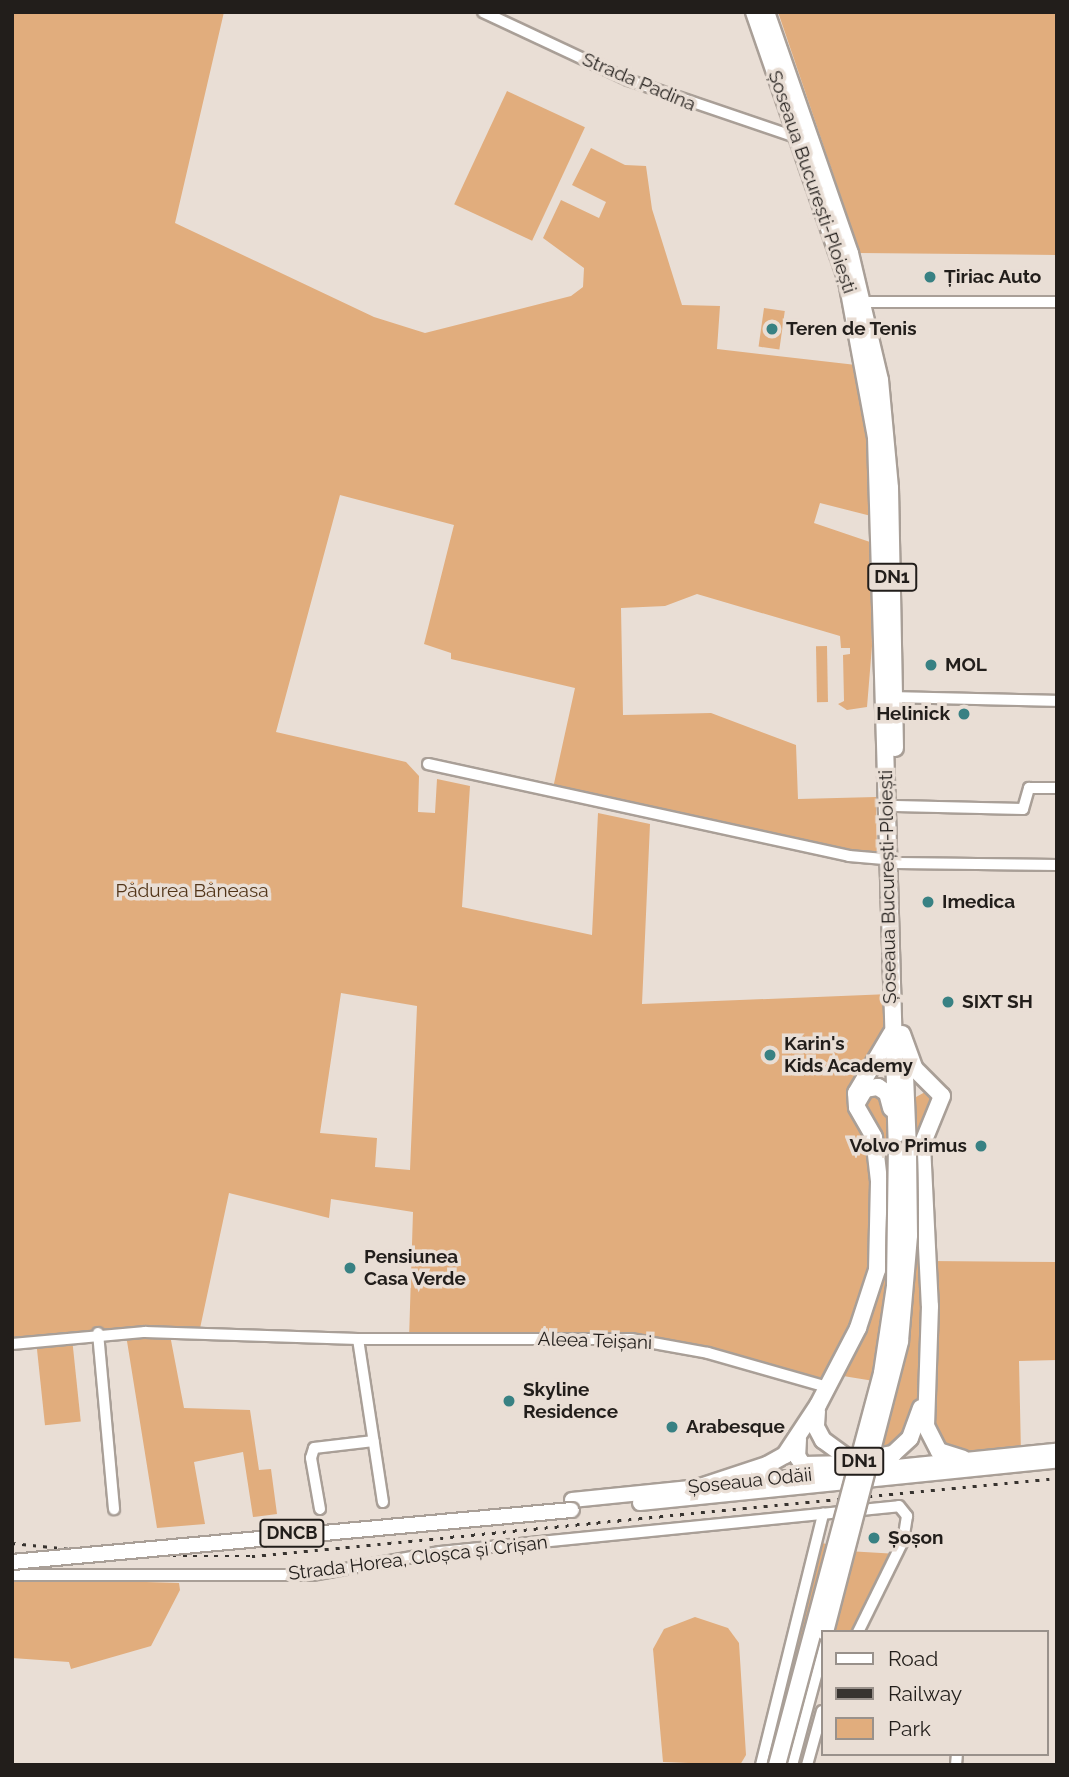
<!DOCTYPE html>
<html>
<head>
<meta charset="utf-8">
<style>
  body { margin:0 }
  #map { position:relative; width:1069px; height:1777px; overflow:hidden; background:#e9ded5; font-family:Raleway,sans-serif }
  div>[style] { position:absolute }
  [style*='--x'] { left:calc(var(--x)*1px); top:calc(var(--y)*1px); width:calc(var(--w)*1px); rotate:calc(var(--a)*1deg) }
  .green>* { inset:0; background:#e1ad7d; transform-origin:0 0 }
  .roads { filter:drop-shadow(2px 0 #a99f97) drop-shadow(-2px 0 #a99f97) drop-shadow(0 2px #a99f97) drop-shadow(0 -2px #a99f97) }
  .minor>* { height:10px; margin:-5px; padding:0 5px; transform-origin:5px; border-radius:5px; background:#fff }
  .major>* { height:14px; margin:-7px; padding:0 7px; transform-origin:7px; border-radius:7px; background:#fff }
  .highway>* { height:16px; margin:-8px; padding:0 8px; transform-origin:8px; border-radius:8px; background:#fff }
  .rail>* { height:2.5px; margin-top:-1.25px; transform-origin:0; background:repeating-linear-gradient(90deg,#383430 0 3.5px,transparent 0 10.5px) }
  .bridges { filter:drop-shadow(2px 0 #a99f97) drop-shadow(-2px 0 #a99f97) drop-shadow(0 2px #a99f97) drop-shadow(0 -2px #a99f97) }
  .major-bridge>* { height:14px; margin:-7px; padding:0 7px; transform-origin:7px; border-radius:7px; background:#fff }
  .highway-bridge>* { height:16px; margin:-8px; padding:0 8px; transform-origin:8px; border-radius:8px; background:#fff }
  .dots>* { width:19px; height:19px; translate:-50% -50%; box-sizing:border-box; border:4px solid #e9ded5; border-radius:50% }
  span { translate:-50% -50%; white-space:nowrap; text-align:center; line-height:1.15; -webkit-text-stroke:7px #e9ded5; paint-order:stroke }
  .shield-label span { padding:2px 5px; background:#e9ded5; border:2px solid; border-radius:5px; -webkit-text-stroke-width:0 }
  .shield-label { font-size:18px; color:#221e1b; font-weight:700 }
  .street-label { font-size:19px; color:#221e1b }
  .poi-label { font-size:19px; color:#221e1b; font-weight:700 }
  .left { translate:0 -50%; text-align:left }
  .right { translate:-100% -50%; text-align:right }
  .park-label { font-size:19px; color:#523519 }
  .frame { position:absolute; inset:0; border:14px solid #221e1b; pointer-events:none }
  .legend { position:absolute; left:821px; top:1630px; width:228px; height:126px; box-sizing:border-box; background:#e9ded5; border:2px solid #99918b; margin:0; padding:9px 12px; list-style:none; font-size:21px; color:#221e1b }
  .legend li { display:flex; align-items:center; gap:14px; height:35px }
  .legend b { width:35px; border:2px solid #99918b }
</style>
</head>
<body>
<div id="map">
  <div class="green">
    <i style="clip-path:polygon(evenodd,12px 12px,224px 12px,175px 223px,374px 317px,425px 333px,571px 296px,583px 287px,584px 268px,543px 238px,561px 200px,599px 218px,606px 202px,572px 185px,591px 148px,625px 165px,646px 166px,652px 209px,682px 305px,720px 306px,717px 349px,865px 366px,879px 518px,820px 503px,814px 523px,870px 542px,872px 646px,867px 707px,847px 710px,838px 704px,844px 701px,843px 655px,850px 654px,850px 648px,841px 648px,840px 636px,697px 594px,665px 606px,621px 608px,623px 715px,711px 713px,796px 745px,798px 799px,876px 797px,877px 854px,865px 855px,553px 788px,575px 688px,451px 659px,451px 653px,424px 644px,454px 525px,340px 495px,276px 732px,406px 762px,419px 776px,418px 812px,435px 813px,437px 779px,470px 786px,462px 907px,592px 935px,598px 813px,650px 824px,642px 1004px,890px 994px,892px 1031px,859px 1096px,887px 1093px,897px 1235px,880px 1382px,837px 1375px,830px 1389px,653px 1341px,409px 1339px,413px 1212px,331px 1199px,329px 1218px,229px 1193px,199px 1333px,12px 1344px,12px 12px,341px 993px,417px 1006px,410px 1170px,375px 1167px,377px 1138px,320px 1133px,341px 993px)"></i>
    <i style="clip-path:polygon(778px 12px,1057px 12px,1057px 255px,860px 253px)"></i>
    <i style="left:507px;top:91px;width:86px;height:125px;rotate:25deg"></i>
    <i style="left:764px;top:308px;width:21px;height:39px;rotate:8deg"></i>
    <i style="left:827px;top:646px;width:56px;height:11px;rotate:89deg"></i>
    <i style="clip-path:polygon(927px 1091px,935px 1093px,928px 1127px,928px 1261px,1057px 1262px,1057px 1360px,1019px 1361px,1021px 1454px,963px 1459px,928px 1434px,914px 1431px,872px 1460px,908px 1132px,916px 1097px)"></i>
    <i style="clip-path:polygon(126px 1335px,170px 1335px,184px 1408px,250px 1410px,259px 1470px,271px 1469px,277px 1514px,253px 1517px,243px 1452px,194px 1462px,205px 1524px,157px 1528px)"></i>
    <i style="left:72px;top:1338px;width:84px;height:36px;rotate:84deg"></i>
    <i style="clip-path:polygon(816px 1541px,836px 1547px,776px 1765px,761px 1765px)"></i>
    <i style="clip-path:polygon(847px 1551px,898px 1554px,858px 1632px,825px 1632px)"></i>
    <i style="clip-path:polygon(14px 1578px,179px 1583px,180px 1590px,151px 1646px,71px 1669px,69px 1662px,12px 1658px)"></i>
    <i style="clip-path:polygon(695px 1617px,728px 1628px,739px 1643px,746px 1755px,740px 1765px,663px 1762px,653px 1649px,664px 1629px)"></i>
  </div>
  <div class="roads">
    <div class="minor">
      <i style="--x:483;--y:12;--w:160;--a:25.1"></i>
      <i style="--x:628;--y:80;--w:180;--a:18.8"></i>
      <i style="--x:864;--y:302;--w:193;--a:0"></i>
      <i style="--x:895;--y:697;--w:162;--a:1.4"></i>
      <i style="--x:428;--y:764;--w:431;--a:12.3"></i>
      <i style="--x:849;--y:856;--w:38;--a:5"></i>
      <i style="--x:896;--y:806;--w:127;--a:1.4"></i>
      <i style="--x:1023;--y:809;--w:22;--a:-74"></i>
      <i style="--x:1029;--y:788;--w:28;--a:0"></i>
      <i style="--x:897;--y:863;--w:160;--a:0.7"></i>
      <i style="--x:98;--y:1333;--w:177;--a:84.8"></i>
      <i style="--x:358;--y:1339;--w:165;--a:81.3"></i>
      <i style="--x:12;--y:1344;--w:134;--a:-5.2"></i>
      <i style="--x:145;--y:1332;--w:213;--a:1.9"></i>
      <i style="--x:358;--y:1339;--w:273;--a:0"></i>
      <i style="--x:631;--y:1339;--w:78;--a:10.3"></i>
      <i style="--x:708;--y:1353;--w:124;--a:15.9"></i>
      <i style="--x:320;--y:1509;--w:52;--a:-100"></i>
      <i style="--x:311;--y:1458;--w:10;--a:-73"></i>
      <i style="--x:314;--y:1448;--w:60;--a:-6.7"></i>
      <i style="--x:12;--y:1575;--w:300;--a:0"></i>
      <i style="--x:312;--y:1575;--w:130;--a:-10.2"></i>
      <i style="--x:440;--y:1552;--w:461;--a:-5.7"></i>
      <i style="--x:899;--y:1506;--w:13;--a:51"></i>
      <i style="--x:907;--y:1516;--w:25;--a:99"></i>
      <i style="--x:903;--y:1541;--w:102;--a:116.3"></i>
      <i style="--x:761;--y:1765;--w:259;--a:-76.1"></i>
      <i style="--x:807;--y:1765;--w:56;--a:-74.5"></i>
      <i style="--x:956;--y:1765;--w:11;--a:-85"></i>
    </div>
    <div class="major">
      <i style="--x:572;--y:1500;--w:487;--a:-5.8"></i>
      <i style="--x:640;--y:1503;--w:419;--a:-5.8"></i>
    </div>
    <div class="highway">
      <i style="--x:754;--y:12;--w:285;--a:70.9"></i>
      <i style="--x:847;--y:281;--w:159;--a:79.5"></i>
      <i style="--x:876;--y:437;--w:714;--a:88.32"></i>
      <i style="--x:766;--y:12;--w:255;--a:70.8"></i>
      <i style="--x:850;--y:253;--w:130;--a:76.7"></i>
      <i style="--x:880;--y:380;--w:108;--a:84.7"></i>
      <i style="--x:890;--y:488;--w:260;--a:88.9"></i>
      <i style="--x:902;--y:1034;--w:37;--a:70"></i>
      <i style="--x:915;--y:1069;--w:38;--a:45"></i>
      <i style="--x:942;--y:1096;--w:53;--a:112.2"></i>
      <i style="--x:922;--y:1145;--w:161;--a:87.2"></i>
      <i style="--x:930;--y:1306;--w:120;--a:91.9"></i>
      <i style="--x:926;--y:1426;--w:28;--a:63"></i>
      <i style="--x:939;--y:1451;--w:25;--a:18"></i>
      <i style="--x:905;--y:1075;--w:74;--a:87.7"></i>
      <i style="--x:858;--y:1101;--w:14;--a:-60"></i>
      <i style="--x:865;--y:1089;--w:13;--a:-9"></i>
      <i style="--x:878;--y:1087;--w:11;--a:34"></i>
      <i style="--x:887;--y:1093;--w:16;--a:75"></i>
      <i style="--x:817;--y:1411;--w:16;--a:94"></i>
      <i style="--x:816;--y:1427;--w:15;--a:62"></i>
      <i style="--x:823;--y:1440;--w:36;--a:36"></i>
      <i style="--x:852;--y:1461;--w:42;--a:-9.7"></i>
      <i style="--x:893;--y:1454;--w:23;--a:-43"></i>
      <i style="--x:910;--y:1438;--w:32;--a:-70"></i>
      <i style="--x:798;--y:1439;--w:17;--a:93"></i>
      <i style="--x:797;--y:1456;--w:11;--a:56"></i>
      <i style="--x:803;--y:1465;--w:50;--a:-1.1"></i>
      <i style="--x:697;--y:1488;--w:74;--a:-18.2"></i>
      <i style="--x:767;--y:1465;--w:21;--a:-29"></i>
      <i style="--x:785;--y:1455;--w:60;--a:-56.6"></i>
      <i style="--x:818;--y:1405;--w:87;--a:-62.5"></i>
      <i style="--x:858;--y:1328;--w:61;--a:-71.9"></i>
      <i style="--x:877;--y:1270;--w:89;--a:-88.7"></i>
      <i style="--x:879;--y:1181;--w:44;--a:-96.5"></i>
      <i style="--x:874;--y:1137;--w:34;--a:-120"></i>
      <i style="--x:857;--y:1107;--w:14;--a:-94"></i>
      <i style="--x:856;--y:1093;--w:69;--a:-59.3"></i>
      <i style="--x:789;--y:1765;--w:127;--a:-75"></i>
    </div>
  </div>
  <div class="rail">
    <i style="--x:12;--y:1543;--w:130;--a:5.8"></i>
    <i style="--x:141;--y:1556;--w:111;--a:0"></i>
    <i style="--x:252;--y:1556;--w:809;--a:-5.53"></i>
  </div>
  <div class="bridges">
    <div class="major-bridge">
      <i style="--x:12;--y:1562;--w:562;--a:-5.31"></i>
    </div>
    <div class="highway-bridge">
      <i style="--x:825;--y:1632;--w:301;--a:-75.5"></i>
      <i style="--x:900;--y:1341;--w:106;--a:-85.1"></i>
      <i style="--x:909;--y:1235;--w:86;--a:-90.7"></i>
      <i style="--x:777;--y:1765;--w:406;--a:-75"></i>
      <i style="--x:882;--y:1373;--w:88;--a:-81.5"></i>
      <i style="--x:895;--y:1286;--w:135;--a:-89.2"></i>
    </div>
  </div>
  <div class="dots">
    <i style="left:930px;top:277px;background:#388183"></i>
    <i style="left:772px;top:329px;background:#388183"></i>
    <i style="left:931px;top:665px;background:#388183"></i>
    <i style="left:964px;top:714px;background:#388183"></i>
    <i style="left:928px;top:902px;background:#388183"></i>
    <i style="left:948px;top:1002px;background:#388183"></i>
    <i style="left:770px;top:1055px;background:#388183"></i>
    <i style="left:981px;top:1146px;background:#388183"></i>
    <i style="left:350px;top:1268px;background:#388183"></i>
    <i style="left:509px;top:1401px;background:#388183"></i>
    <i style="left:672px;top:1427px;background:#388183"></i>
    <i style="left:874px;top:1538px;background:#388183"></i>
  </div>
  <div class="shield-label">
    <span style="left:892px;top:577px">DN1</span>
    <span style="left:859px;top:1461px">DN1</span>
    <span style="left:292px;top:1533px">DNCB</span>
  </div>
  <div class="street-label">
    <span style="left:639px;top:82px;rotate:23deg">Strada Padina</span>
    <span style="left:812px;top:182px;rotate:71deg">Șoseaua București-Ploiești</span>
    <span style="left:888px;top:887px;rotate:-91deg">Șoseaua București-Ploiești</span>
    <span style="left:595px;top:1341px;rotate:2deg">Aleea Teișani</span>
    <span style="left:750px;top:1481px;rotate:-6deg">Șoseaua Odăii</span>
    <span style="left:418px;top:1558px;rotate:-7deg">Strada Horea, Cloșca și Crișan</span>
  </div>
  <div class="poi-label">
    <span class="left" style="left:944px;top:277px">Țiriac Auto</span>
    <span class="left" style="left:786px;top:329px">Teren de Tenis</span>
    <span class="left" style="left:945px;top:665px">MOL</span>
    <span class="right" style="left:950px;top:714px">Helinick</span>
    <span class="left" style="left:942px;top:902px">Imedica</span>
    <span class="left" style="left:962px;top:1002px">SIXT SH</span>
    <span class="left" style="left:784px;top:1055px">Karin's<br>Kids Academy</span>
    <span class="right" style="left:967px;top:1146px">Volvo Primus</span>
    <span class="left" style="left:364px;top:1268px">Pensiunea<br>Casa Verde</span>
    <span class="left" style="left:523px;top:1401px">Skyline<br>Residence</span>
    <span class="left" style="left:686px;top:1427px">Arabesque</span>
    <span class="left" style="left:888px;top:1538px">Șoșon</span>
  </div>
  <div class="park-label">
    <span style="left:192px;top:891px">Pădurea Băneasa</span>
  </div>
  <div class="frame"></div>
  <ul class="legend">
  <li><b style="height:9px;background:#fff"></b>Road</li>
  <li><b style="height:9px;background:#383430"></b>Railway</li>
  <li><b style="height:19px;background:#e1ad7d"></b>Park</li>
  </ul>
</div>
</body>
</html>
